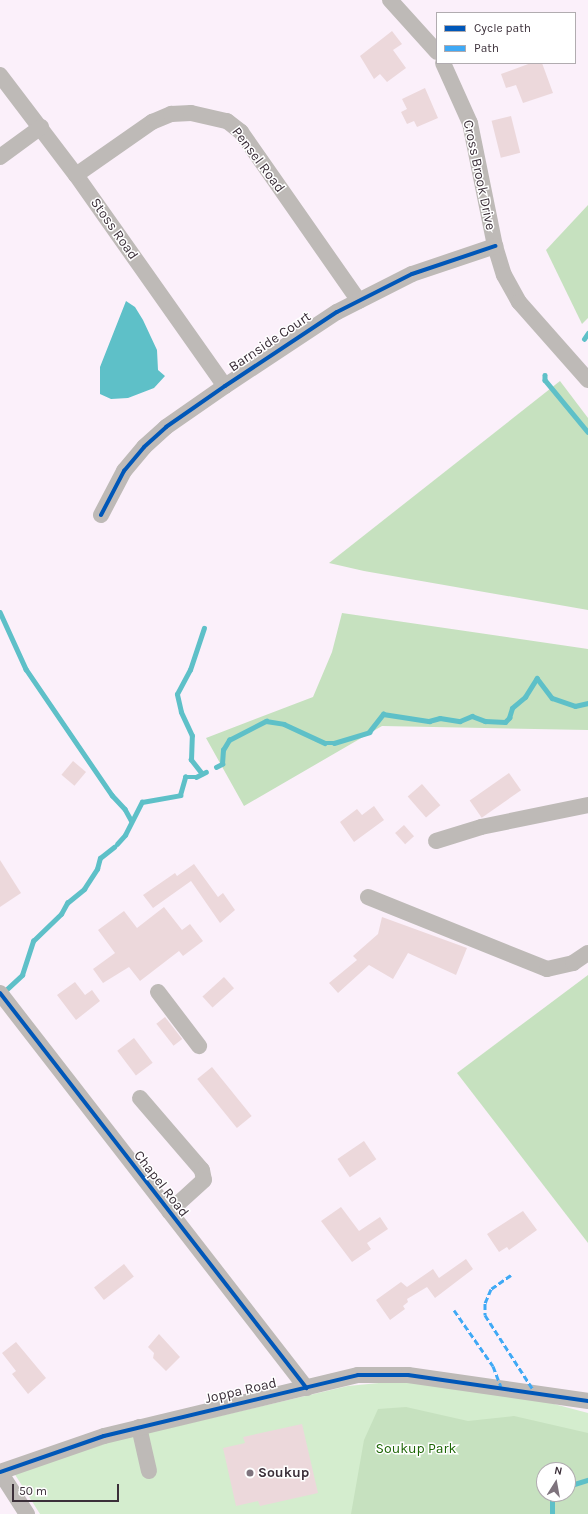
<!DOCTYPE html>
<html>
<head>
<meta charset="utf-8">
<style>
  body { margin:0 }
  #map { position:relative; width:588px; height:1514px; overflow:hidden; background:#fbf0fa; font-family:Karla,sans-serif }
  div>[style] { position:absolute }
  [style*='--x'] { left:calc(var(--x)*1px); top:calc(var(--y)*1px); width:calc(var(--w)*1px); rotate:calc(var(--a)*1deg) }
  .green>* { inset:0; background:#d4edce }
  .forest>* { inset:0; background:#c6e1bf }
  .water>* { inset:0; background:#5ec0c8 }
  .stream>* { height:4.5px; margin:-2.25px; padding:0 2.25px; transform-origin:2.25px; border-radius:2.25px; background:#5ec0c8 }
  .building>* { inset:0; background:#ecd8db; transform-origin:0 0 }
  .minor>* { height:16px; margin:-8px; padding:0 8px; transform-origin:8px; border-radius:8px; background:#bebab7 }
  .quiet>* { height:3px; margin-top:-1.5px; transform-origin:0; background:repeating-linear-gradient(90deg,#3fa9f5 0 6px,transparent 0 9px) }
  .cycleway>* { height:4px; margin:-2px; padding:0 2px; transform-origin:2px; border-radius:2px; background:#0057b8 }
  .dots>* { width:11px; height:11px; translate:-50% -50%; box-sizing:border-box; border:2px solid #fff; border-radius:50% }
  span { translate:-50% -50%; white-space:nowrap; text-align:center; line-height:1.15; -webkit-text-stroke:3px #fff; paint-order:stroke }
  .street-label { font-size:14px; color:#3b2f39 }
  .park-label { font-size:14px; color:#1c6504 }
  .poi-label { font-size:14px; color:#3b2f39; font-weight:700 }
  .left { translate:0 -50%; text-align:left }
  .legend { position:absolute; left:436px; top:12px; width:140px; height:52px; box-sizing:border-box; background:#fff; border:1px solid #b1acb0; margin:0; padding:5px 7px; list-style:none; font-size:12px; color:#3b2f39 }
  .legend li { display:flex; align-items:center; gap:8px; height:20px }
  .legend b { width:20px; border:1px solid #b1acb0 }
  .north { position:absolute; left:536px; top:1462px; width:40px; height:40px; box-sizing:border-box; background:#fff; border:1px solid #b1acb0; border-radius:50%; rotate:11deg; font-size:11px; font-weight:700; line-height:16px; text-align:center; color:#3b2f39 }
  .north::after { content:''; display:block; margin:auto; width:14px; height:18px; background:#7e737d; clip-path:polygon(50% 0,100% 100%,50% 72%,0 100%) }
  .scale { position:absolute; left:12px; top:1484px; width:107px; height:18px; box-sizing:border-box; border:2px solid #3b2f39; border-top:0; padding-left:5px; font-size:12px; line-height:14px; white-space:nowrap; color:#3b2f39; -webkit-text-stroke:3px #fff; paint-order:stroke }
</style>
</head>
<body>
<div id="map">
  <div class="green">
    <i style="clip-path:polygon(evenodd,389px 1382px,434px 1383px,524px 1396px,588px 1413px,588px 1514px,40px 1514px,14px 1473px,113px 1441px,348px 1386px,389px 1382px,544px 1470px,568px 1470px,568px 1494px,544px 1494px,544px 1470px)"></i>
  </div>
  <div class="forest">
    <i style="clip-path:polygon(588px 205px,588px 318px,582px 324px,546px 250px)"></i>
    <i style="clip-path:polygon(560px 381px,588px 418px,588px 610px,364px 571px,329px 563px)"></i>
    <i style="clip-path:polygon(342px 613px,588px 649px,588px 730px,382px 726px,244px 806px,206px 738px,313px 697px,332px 652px)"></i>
    <i style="clip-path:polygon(588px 975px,588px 1243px,457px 1073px)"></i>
    <i style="clip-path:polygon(evenodd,406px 1407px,468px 1421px,514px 1416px,588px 1433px,588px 1514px,351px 1514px,364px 1440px,378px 1409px,406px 1407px,544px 1470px,568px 1470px,568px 1494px,544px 1494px,544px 1470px)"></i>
  </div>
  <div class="water">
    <i style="clip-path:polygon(126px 301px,135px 307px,143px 320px,157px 350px,158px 370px,165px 376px,154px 388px,128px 398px,111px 399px,100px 394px,100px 367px)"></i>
  </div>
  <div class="stream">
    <i style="--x:584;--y:339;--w:7;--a:-56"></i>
    <i style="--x:545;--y:375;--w:5;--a:90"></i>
    <i style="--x:545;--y:380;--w:67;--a:50.4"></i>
    <i style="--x:0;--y:612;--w:63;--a:65.5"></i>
    <i style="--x:26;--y:669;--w:153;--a:55.7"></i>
    <i style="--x:112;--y:795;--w:19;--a:47"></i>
    <i style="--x:125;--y:809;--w:13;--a:61"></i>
    <i style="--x:216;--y:767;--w:7;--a:-27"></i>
    <i style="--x:222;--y:764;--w:14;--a:-86"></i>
    <i style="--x:223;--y:750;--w:12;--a:-59"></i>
    <i style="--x:229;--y:740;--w:42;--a:-27.2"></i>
    <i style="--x:266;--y:721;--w:18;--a:9"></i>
    <i style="--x:284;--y:724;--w:45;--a:24.9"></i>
    <i style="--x:325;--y:743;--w:9;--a:0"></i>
    <i style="--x:334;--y:743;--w:37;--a:-17"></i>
    <i style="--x:369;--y:732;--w:23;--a:-52"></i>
    <i style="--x:383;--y:714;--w:47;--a:8.7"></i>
    <i style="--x:429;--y:721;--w:11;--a:-15"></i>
    <i style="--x:440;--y:718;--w:20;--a:9"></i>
    <i style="--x:460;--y:721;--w:13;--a:-23"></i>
    <i style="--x:472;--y:716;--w:14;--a:21"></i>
    <i style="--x:485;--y:721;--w:20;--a:3"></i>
    <i style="--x:505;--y:722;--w:6;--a:-45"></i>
    <i style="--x:509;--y:718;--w:10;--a:-73"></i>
    <i style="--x:512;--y:708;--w:17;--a:-40"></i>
    <i style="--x:525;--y:697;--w:22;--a:-58"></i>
    <i style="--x:537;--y:678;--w:25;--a:53"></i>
    <i style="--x:552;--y:698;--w:24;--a:19"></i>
    <i style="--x:575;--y:706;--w:13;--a:-13"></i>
    <i style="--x:202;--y:774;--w:18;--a:-128"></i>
    <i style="--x:191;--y:760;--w:24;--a:-88"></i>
    <i style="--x:192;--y:736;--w:26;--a:-115"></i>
    <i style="--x:181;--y:712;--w:18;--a:-103"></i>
    <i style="--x:177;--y:694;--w:27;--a:-62"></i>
    <i style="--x:190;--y:670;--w:44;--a:-71.6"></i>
    <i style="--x:117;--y:844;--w:12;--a:-48"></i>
    <i style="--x:125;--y:835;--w:37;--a:-63"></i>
    <i style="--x:142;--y:802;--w:39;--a:-10"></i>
    <i style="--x:180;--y:795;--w:19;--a:-74"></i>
    <i style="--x:185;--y:777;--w:11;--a:0"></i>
    <i style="--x:196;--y:777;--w:11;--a:-27"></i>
    <i style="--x:6;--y:990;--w:22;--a:-43"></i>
    <i style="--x:22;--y:975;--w:36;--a:-72"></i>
    <i style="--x:33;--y:941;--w:39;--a:-44"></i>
    <i style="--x:61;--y:914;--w:13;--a:-61"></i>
    <i style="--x:67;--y:903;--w:22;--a:-39"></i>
    <i style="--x:84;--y:889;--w:24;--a:-57"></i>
    <i style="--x:97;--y:869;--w:11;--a:-75"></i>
    <i style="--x:100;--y:858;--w:18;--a:-38"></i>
    <i style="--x:568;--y:1486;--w:21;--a:-17"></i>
    <i style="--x:552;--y:1514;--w:20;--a:-90"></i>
  </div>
  <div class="building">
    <i style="clip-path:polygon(392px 31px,402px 44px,393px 50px,406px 68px,387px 82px,380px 74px,374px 79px,360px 56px)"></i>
    <i style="clip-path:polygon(531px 63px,542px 63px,553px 93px,523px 103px,516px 85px,506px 88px,501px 74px)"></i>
    <i style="clip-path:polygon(425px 88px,438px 118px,417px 127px,414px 121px,407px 124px,401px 112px,407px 109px,402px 99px)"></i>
    <i style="left:511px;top:116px;width:38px;height:20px;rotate:76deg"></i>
    <i style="left:73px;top:761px;width:17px;height:18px;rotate:40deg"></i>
    <i style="left:509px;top:773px;width:21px;height:48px;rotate:55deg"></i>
    <i style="left:422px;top:784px;width:28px;height:19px;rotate:49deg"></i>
    <i style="clip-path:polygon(374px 806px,384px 820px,354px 842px,340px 822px,357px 809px,362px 815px)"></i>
    <i style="left:404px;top:825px;width:15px;height:12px;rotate:48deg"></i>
    <i style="clip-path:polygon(0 860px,21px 893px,0 907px)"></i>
    <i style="clip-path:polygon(194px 864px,218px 897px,223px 893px,235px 910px,220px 923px,191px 881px,153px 908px,143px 895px,175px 873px,177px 876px)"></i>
    <i style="clip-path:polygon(164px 907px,182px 930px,190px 924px,203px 941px,183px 956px,179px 951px,140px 981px,129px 967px,103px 983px,93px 969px,115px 953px,98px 930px,124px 911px,137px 928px)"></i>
    <i style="clip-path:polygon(382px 917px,467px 948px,456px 975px,408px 953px,393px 979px,369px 965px,338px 993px,329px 983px,357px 960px,353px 956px,378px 934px)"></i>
    <i style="left:224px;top:977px;width:15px;height:29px;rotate:48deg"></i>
    <i style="clip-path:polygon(75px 982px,85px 995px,92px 990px,100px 1001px,76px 1020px,57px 995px)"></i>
    <i style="left:165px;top:1017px;width:28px;height:11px;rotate:52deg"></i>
    <i style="left:134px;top:1038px;width:31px;height:21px;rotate:53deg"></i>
    <i style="left:212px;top:1067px;width:63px;height:19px;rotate:51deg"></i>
    <i style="left:364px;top:1141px;width:22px;height:32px;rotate:56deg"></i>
    <i style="clip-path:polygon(341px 1207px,359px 1231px,380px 1217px,388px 1229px,367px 1243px,371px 1249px,352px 1262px,321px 1221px)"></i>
    <i style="clip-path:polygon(523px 1211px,537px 1230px,509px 1250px,507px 1247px,499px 1252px,487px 1234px)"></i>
    <i style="clip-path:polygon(466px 1259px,473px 1269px,435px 1298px,427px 1287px,407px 1299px,408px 1302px,403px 1306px,405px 1309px,390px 1320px,376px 1300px,401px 1282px,407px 1287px,433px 1269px,439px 1278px)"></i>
    <i style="left:124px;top:1264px;width:16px;height:38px;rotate:52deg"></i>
    <i style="clip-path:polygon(159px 1334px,180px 1357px,166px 1371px,153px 1358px,154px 1353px,148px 1347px)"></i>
    <i style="clip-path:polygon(16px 1342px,46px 1378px,28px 1394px,12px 1374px,16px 1371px,2px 1353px)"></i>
    <i style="clip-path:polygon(302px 1424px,318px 1493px,260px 1506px,258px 1501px,236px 1506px,223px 1448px,245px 1443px,243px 1437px)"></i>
  </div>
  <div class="minor">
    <i style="--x:390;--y:0;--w:70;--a:47.9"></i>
    <i style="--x:443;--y:63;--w:66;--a:65.8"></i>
    <i style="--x:470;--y:123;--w:126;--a:78.5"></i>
    <i style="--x:495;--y:246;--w:30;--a:73"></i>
    <i style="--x:504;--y:275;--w:31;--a:61"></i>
    <i style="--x:519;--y:302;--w:104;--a:48.5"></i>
    <i style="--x:0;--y:75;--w:126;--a:52.8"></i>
    <i style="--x:76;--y:175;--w:258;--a:54.8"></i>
    <i style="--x:0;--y:157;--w:51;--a:-36.2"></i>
    <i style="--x:76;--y:175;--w:93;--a:-34.9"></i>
    <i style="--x:152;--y:122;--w:21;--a:-23"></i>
    <i style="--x:171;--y:114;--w:20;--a:-3"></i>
    <i style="--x:191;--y:113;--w:37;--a:13"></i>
    <i style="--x:227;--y:121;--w:18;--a:38"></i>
    <i style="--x:241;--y:132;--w:206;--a:55.1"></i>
    <i style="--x:101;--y:515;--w:50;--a:-62.4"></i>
    <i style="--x:124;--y:471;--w:31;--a:-50"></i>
    <i style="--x:144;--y:447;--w:30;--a:-42"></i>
    <i style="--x:166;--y:427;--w:72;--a:-34.8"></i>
    <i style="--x:225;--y:386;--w:134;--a:-33.5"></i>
    <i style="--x:337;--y:312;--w:84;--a:-26.9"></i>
    <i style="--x:412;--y:274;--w:88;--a:-18.6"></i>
    <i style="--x:436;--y:841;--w:47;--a:-17.3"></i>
    <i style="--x:481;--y:827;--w:109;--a:-11.6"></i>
    <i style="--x:368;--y:897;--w:193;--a:21.9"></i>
    <i style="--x:547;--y:969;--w:27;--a:-13"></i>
    <i style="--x:573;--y:963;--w:18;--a:-34"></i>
    <i style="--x:158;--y:992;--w:68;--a:52.8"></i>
    <i style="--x:0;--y:993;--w:500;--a:52.2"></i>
    <i style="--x:140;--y:1098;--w:95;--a:49.3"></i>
    <i style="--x:202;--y:1170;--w:10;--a:79"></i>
    <i style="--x:204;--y:1180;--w:47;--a:137.6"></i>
    <i style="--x:139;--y:1427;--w:45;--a:77.2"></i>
    <i style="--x:0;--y:1472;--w:110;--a:-19.1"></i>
    <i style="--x:104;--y:1436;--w:261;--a:-13.5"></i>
    <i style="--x:358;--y:1375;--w:50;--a:0"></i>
    <i style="--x:408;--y:1375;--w:182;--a:8.2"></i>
    <i style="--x:0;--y:1472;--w:50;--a:57.3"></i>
  </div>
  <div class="quiet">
    <i style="--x:511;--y:1275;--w:24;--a:145"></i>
    <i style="--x:491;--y:1289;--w:15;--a:113"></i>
    <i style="--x:485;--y:1303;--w:12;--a:90"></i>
    <i style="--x:485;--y:1315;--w:90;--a:57.2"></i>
    <i style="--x:454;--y:1310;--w:68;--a:55.1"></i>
    <i style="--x:493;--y:1366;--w:22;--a:69"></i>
  </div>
  <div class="cycleway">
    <i style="--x:101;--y:515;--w:50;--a:-62.4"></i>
    <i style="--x:124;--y:471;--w:31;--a:-50"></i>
    <i style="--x:144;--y:447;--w:30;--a:-42"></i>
    <i style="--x:166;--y:427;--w:72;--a:-34.8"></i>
    <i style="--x:225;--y:386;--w:134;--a:-33.5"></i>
    <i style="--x:337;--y:312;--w:84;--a:-26.9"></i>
    <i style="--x:412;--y:274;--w:88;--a:-18.6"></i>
    <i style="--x:0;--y:993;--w:500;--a:52.2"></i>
    <i style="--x:0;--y:1472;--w:110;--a:-19.1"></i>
    <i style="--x:104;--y:1436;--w:261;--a:-13.5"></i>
    <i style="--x:358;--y:1375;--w:50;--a:0"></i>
    <i style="--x:408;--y:1375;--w:182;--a:8.2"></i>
  </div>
  <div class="dots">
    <i style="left:250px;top:1473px;background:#7e737d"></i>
  </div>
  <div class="street-label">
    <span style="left:258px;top:160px;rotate:53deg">Pensel Road</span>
    <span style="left:479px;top:175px;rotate:78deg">Cross Brook Drive</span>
    <span style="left:114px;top:229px;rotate:55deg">Stoss Road</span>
    <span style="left:270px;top:342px;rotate:-34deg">Barnside Court</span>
    <span style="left:161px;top:1184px;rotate:52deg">Chapel Road</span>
    <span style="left:241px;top:1391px;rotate:-13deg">Joppa Road</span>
  </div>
  <div class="park-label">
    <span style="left:416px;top:1449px">Soukup Park</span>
  </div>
  <div class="poi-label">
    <span class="left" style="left:258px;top:1473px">Soukup</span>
  </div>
  <ul class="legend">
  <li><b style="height:5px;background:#0057b8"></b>Cycle path</li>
  <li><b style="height:5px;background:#3fa9f5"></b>Path</li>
  </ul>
  <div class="north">N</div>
  <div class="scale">50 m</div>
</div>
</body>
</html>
